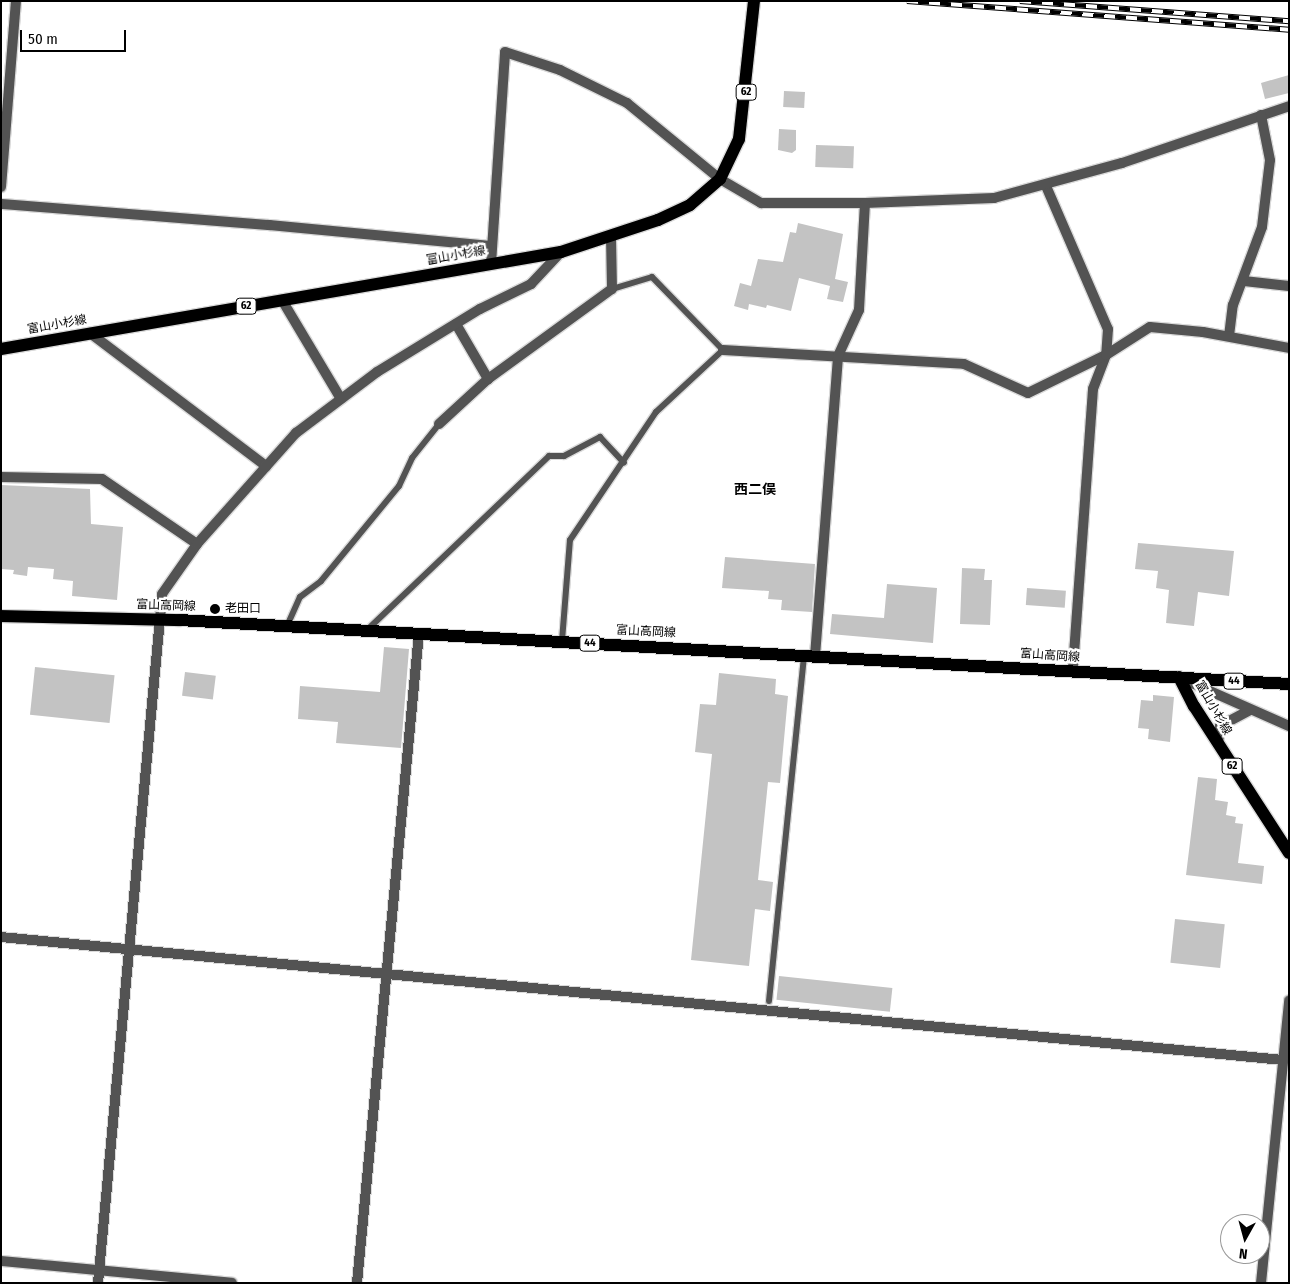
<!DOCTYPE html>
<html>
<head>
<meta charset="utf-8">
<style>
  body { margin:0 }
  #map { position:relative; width:1290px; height:1284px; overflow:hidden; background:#fff; font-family:"Fira Sans Condensed","Noto Sans JP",sans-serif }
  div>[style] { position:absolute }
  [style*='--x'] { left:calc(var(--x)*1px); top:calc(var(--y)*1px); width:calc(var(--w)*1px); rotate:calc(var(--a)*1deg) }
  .building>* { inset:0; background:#c3c3c3; transform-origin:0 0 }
  .roads { filter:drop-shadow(1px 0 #dbdbdb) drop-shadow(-1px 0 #dbdbdb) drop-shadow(0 1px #dbdbdb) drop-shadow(0 -1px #dbdbdb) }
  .service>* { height:6px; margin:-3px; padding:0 3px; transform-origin:3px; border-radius:3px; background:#535353 }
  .minor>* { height:10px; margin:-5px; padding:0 5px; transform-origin:5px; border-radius:5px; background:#535353 }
  .tertiary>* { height:10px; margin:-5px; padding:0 5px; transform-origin:5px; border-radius:5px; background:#535353 }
  .primary>* { height:12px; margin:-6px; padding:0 6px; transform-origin:6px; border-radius:6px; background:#000 }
  .rail>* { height:5.5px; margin-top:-2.75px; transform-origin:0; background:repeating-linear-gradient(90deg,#fff 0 11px,#000 0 22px); box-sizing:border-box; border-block:1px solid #000 }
  .dots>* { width:14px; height:14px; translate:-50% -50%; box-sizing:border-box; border:2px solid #fff; border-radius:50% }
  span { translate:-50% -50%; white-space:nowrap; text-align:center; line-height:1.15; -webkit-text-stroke:4.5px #fff; paint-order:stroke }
  .shield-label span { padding:1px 4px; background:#fff; border:1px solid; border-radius:4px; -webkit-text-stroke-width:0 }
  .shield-label { font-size:11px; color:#000; font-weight:700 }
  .street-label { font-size:12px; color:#000 }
  .poi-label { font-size:12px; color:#000 }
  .left { translate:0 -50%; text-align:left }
  .neighbourhood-label { font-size:14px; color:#000; font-weight:700 }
  .frame { position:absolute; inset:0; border:2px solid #000; pointer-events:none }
  .north { position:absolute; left:1220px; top:1214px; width:50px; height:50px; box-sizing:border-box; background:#fff; border:1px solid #999; border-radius:50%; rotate:187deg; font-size:14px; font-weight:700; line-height:20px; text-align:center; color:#000 }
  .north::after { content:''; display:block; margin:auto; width:18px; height:22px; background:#000; clip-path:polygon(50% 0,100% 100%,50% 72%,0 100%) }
  .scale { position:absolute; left:20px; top:30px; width:106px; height:22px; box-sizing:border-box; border:2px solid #000; border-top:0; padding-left:6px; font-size:15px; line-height:18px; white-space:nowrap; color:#000; -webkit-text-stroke:4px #fff; paint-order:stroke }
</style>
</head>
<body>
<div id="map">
  <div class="building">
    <i style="clip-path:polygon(1289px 75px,1289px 93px,1265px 99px,1261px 83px)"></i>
    <i style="left:784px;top:91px;width:21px;height:16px;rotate:3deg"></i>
    <i style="clip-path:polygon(779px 129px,796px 130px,796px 150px,792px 153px,778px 150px)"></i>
    <i style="left:816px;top:145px;width:38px;height:22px;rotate:2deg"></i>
    <i style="clip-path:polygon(798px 223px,843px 234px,835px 279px,848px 282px,843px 302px,827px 299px,830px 286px,799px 278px,791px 311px,767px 305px,766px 308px,749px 304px,748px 310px,734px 306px,740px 283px,751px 286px,758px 259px,783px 262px,790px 232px,796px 233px)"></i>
    <i style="clip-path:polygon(1px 485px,90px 489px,91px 524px,123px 527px,117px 600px,72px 596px,73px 581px,53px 579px,54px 569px,28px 567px,27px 576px,13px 574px,14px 570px,1px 569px)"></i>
    <i style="clip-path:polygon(1138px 543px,1234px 551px,1229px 596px,1198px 592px,1194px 626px,1166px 623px,1169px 590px,1156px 588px,1158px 571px,1135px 569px)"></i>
    <i style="clip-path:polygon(725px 557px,815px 564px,812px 612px,781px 610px,782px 600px,768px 599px,769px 591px,722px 588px)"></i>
    <i style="clip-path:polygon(962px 568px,985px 569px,984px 580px,992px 580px,990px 625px,960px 624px)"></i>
    <i style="clip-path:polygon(887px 584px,937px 588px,933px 643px,830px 634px,832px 614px,884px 618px)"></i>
    <i style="left:1027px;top:588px;width:39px;height:17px;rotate:4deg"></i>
    <i style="clip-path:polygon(384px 647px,409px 649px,401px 748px,336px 743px,338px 722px,298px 719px,300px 686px,380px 692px)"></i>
    <i style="left:35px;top:667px;width:80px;height:48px;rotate:6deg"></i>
    <i style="left:185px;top:672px;width:31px;height:24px;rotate:7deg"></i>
    <i style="clip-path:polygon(719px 673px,776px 679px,775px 694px,788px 696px,780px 783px,768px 782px,758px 880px,773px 882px,770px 911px,755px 909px,749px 966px,691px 960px,712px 754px,695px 752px,700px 704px,716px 705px)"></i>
    <i style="clip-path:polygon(1153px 695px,1174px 697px,1170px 742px,1148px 739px,1149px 729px,1138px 728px,1141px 700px,1153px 701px)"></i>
    <i style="clip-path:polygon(1198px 777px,1217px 779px,1215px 800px,1228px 802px,1226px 815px,1236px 817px,1235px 823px,1243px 824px,1238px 863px,1264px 866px,1262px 884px,1186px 875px)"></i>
    <i style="left:1175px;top:919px;width:50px;height:44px;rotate:6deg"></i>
    <i style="left:779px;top:976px;width:114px;height:24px;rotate:6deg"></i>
  </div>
  <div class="roads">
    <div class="service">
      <i style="--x:287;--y:626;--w:32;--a:-66"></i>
      <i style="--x:300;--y:597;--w:26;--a:-37"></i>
      <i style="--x:321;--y:581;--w:123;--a:-50.6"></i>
      <i style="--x:399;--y:486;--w:31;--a:-65"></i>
      <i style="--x:412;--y:458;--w:43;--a:-51.5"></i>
      <i style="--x:367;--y:630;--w:252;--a:-43.7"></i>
      <i style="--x:549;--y:456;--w:15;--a:0"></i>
      <i style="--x:564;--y:456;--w:41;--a:-27.8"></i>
      <i style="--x:600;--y:437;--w:35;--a:47"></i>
      <i style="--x:562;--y:641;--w:101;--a:-85.5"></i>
      <i style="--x:570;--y:540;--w:154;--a:-56.1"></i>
      <i style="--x:656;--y:412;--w:91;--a:-42.8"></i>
      <i style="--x:723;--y:350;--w:102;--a:-134.2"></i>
      <i style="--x:652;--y:277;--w:42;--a:163.3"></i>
      <i style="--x:769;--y:1001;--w:348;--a:-84.2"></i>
    </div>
    <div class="minor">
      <i style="--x:1046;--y:186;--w:156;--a:66.6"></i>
      <i style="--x:1108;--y:329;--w:26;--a:94"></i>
      <i style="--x:1106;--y:355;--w:36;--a:111"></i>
      <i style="--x:1093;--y:389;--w:283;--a:94.1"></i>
      <i style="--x:1;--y:187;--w:187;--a:-85.4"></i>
      <i style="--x:1;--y:204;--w:269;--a:4.5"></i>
      <i style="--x:269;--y:225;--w:223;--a:5.4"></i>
      <i style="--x:491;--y:264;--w:212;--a:-86.2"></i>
      <i style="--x:505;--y:52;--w:58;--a:18.1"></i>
      <i style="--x:560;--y:70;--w:75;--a:26.2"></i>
      <i style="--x:627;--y:103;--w:120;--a:39.3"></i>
      <i style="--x:720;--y:179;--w:48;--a:30.3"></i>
      <i style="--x:761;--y:203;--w:104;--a:0"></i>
      <i style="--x:865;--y:203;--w:129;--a:-2.2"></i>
      <i style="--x:994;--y:198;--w:133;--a:-15.3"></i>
      <i style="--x:1122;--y:163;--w:176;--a:-18.8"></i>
      <i style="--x:1244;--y:281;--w:45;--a:6.3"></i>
      <i style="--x:282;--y:300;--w:115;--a:59.2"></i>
      <i style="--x:456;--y:324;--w:64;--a:59.8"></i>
      <i style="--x:90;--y:333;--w:221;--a:37.1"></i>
      <i style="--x:1229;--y:336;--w:31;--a:-83"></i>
      <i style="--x:1233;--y:305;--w:83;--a:-69.6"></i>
      <i style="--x:1262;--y:227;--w:67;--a:-83.2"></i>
      <i style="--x:1270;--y:160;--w:46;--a:-101.3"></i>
      <i style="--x:723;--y:350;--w:241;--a:3.3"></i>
      <i style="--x:964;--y:364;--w:70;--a:24.4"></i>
      <i style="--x:1028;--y:393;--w:87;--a:-26"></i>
      <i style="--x:1106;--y:355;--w:52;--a:-32.5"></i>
      <i style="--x:1150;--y:327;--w:53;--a:5.4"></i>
      <i style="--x:1203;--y:332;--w:87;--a:10.5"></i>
      <i style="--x:439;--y:424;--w:67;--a:-42.6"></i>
      <i style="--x:488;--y:379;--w:153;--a:-36"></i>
      <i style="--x:612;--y:289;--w:53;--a:-91.1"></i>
      <i style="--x:1;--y:477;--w:101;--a:1.1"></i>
      <i style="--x:102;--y:479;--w:115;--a:34.4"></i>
      <i style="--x:160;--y:619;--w:25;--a:-85"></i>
      <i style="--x:162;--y:594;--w:61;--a:-55"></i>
      <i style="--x:197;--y:544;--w:149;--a:-48.3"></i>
      <i style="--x:296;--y:433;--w:101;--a:-37"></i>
      <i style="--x:377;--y:372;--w:121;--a:-31.5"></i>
      <i style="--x:480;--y:309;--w:57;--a:-26.1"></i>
      <i style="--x:531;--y:284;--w:44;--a:-46.8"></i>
      <i style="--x:815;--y:656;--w:301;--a:-85.6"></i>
      <i style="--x:838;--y:356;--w:51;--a:-65.5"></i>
      <i style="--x:859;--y:310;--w:107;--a:-86.8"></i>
      <i style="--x:1218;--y:744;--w:18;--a:-84"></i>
      <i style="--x:1220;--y:726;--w:34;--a:-28"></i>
      <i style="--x:1;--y:937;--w:1287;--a:5.48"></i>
      <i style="--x:1;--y:1261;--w:232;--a:5.4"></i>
      <i style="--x:357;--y:1283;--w:653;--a:-84.55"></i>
      <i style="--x:1261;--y:1283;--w:284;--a:-84.3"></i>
    </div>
    <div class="tertiary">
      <i style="--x:1185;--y:680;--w:114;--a:23.9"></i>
      <i style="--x:98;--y:1283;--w:667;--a:-84.67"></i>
    </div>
    <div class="primary">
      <i style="--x:1;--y:349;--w:568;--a:-9.83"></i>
      <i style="--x:561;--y:252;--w:102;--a:-18.3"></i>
      <i style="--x:658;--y:220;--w:35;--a:-25"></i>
      <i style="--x:690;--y:205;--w:40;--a:-41"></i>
      <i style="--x:720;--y:179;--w:44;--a:-64.6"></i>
      <i style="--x:739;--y:139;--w:139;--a:-83.8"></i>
      <i style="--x:1;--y:616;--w:178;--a:1.3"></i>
      <i style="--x:179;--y:620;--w:1112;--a:3.3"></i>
      <i style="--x:1179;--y:677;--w:33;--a:63"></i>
      <i style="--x:1194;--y:706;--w:175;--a:57.1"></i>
    </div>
  </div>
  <div class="rail">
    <i style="--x:907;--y:1;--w:383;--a:4.3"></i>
    <i style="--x:1020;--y:1;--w:270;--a:4.3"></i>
  </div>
  <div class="dots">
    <i style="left:215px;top:609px;background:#000"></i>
  </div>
  <div class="shield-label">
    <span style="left:746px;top:92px">62</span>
    <span style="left:246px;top:306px">62</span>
    <span style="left:590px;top:643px">44</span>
    <span style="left:1234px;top:681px">44</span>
    <span style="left:1232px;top:766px">62</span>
  </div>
  <div class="street-label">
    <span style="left:456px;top:256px;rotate:-10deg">富山小杉線</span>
    <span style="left:57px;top:325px;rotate:-10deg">富山小杉線</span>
    <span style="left:166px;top:606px;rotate:2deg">富山高岡線</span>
    <span style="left:646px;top:632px;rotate:3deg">富山高岡線</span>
    <span style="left:1050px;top:656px;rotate:4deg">富山高岡線</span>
    <span style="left:1213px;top:708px;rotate:60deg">富山小杉線</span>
  </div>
  <div class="poi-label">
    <span class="left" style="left:225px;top:609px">老田口</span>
  </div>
  <div class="neighbourhood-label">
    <span style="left:755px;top:490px">西二俣</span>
  </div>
  <div class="frame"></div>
  <div class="north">N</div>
  <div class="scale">50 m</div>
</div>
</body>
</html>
